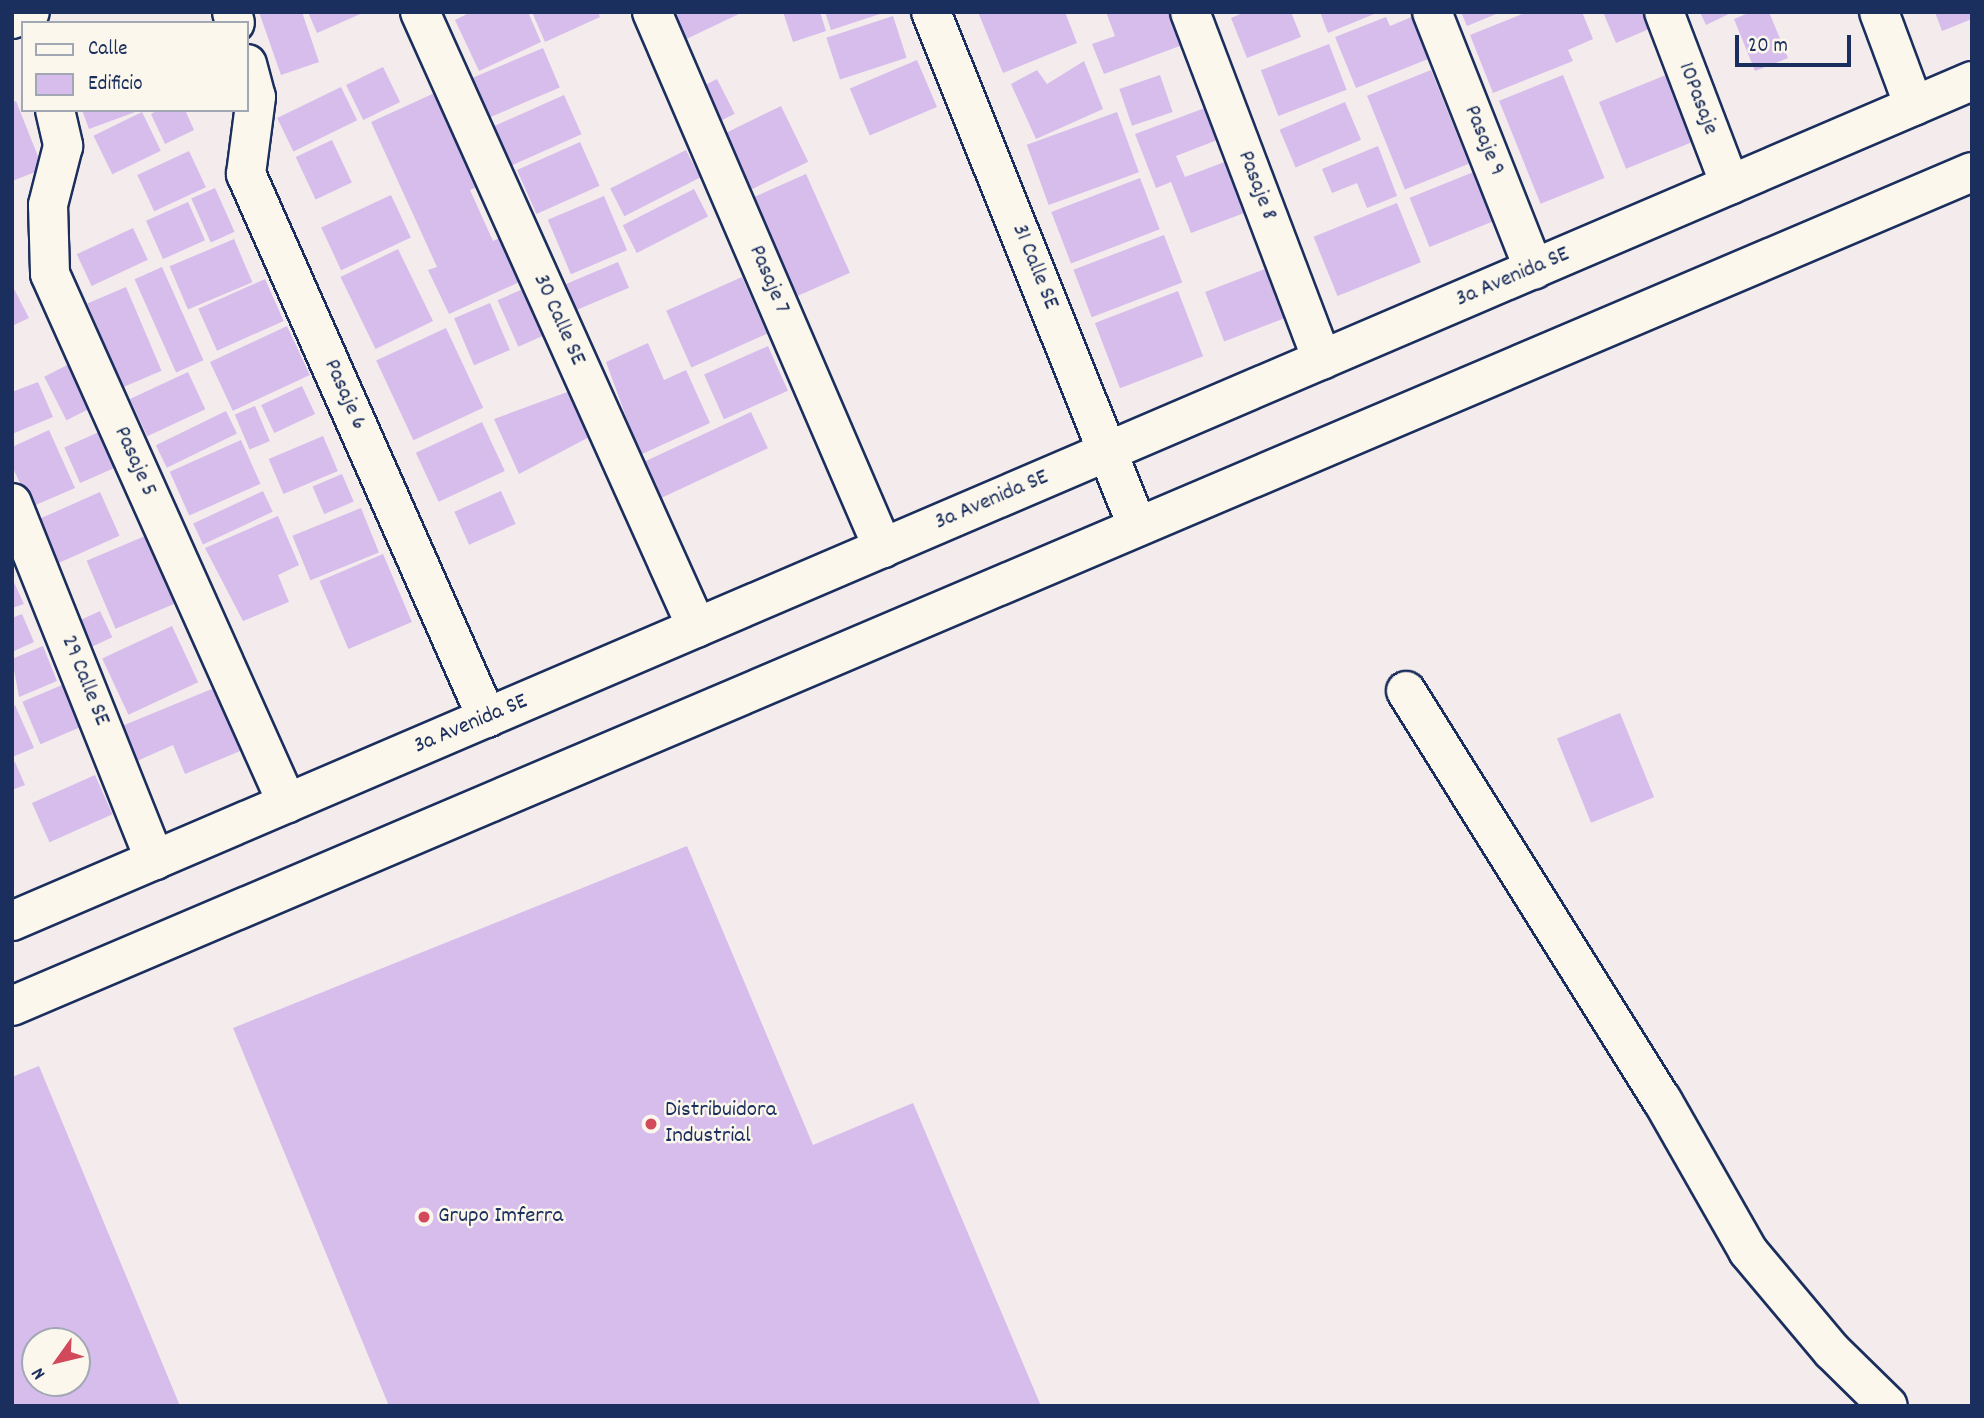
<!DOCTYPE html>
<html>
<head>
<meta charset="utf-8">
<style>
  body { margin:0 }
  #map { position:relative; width:1984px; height:1418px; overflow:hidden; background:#f4ebec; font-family:Dekko,sans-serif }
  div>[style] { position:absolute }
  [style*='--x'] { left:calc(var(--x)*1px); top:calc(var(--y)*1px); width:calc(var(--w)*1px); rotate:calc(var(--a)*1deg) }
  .building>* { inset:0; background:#d6bdec; transform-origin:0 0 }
  .roads { filter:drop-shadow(2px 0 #1b2f5e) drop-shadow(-2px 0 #1b2f5e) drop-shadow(0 2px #1b2f5e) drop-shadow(0 -2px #1b2f5e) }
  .minor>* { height:38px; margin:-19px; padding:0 19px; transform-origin:19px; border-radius:19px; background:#fbf7ec }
  .major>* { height:38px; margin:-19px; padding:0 19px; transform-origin:19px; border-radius:19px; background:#fbf7ec }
  .dots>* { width:19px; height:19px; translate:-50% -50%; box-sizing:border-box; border:4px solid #fbf7ec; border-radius:50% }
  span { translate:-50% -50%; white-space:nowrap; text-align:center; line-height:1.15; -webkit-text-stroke:5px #fbf7ec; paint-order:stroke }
  .street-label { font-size:23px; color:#1b2f5e }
  .poi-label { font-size:23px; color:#1b2f5e }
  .left { translate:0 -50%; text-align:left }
  .frame { position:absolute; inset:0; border:14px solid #1b2f5e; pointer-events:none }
  .legend { position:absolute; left:21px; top:21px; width:228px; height:91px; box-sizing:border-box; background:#fbf7ec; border:2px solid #a1a7b3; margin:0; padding:9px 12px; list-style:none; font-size:21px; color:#1b2f5e }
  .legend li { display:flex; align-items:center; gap:14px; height:35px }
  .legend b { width:35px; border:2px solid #a1a7b3 }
  .north { position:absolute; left:21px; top:1327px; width:70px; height:70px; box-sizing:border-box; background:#fbf7ec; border:2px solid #a1a7b3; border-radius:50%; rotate:236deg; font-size:19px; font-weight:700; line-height:28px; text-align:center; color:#1b2f5e }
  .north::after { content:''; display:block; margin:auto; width:24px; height:32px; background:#d1495b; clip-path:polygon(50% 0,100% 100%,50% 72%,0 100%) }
  .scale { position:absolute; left:1735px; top:35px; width:116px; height:32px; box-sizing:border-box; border:4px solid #1b2f5e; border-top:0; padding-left:9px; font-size:21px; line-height:24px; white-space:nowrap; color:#1b2f5e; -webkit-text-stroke:5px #fbf7ec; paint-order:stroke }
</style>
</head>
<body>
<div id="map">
  <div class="building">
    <i style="clip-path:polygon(259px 12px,302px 12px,319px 62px,281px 75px)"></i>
    <i style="clip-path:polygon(308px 12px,365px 12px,317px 33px)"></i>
    <i style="clip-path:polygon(471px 12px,528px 12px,541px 42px,479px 71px,455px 20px)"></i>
    <i style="clip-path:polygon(532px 12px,598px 12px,600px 17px,545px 42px)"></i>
    <i style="clip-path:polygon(643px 12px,743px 12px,657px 53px)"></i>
    <i style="clip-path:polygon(783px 12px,820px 12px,826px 31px,793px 42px)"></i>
    <i style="clip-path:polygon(825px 12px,882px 12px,883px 13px,831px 30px)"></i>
    <i style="clip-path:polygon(978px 12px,1065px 12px,1077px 43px,1003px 73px)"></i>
    <i style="clip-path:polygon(1106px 12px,1177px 12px,1188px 43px,1104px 74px,1092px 44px,1115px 36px)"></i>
    <i style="clip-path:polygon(1245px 12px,1291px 12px,1301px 37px,1247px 58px,1231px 18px)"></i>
    <i style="clip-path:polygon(1320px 12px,1379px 12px,1328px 33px)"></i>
    <i style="clip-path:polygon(1461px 12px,1501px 12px,1467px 26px)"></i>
    <i style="clip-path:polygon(1527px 12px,1582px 12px,1593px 39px,1568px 50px,1573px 61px,1493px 93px,1470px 35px)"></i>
    <i style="clip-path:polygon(1603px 12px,1648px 12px,1654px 27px,1616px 43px)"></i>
    <i style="clip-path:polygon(1700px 12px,1733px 12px,1706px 25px)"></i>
    <i style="clip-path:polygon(1751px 12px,1769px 12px,1788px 58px,1755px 71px,1734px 19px)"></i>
    <i style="clip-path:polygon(1935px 12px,1972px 12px,1972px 19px,1942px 31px)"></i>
    <i style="clip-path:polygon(1421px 13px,1438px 55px,1356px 88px,1335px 37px,1386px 17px,1390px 26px)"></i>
    <i style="left:893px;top:16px;width:44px;height:70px;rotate:72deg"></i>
    <i style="left:1329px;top:44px;width:49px;height:73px;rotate:69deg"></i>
    <i style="left:543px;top:48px;width:43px;height:79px;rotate:67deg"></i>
    <i style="left:917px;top:60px;width:51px;height:73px;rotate:67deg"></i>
    <i style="clip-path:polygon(1084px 61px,1103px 109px,1036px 139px,1011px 84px,1037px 70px,1047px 84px)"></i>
    <i style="left:383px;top:67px;width:39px;height:41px;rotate:64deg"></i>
    <i style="left:1431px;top:70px;width:101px;height:69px;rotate:68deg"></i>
    <i style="left:1676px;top:71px;width:72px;height:83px;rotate:68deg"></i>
    <i style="left:1160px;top:75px;width:39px;height:43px;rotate:71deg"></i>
    <i style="left:1563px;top:75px;width:111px;height:69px;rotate:68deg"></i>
    <i style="left:717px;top:79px;width:39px;height:42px;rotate:63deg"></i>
    <i style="left:341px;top:87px;width:37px;height:71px;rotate:64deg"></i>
    <i style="clip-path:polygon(439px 91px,481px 185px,470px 190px,493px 241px,504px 236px,524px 280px,449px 314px,428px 270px,437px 267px,371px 122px)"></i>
    <i style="left:564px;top:95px;width:43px;height:81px;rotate:66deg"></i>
    <i style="clip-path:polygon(16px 101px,43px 169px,12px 181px,12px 103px)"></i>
    <i style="left:1345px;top:102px;width:41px;height:71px;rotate:67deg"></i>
    <i style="clip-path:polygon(1213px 105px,1225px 137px,1176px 156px,1185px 177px,1235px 158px,1255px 209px,1191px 233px,1171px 182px,1156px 188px,1135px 134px)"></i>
    <i style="left:781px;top:106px;width:62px;height:74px;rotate:64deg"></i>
    <i style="clip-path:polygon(82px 110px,138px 110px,138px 111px,89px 129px)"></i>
    <i style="clip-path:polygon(158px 110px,185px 110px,194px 130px,165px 144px,151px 114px)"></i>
    <i style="left:142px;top:112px;width:43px;height:54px;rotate:64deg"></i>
    <i style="left:1117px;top:112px;width:64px;height:96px;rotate:70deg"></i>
    <i style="left:332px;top:140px;width:47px;height:40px;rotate:65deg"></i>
    <i style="left:580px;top:142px;width:48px;height:69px;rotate:66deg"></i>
    <i style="clip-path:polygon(1378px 146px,1397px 196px,1367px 208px,1357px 183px,1332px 193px,1322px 169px)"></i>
    <i style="left:686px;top:150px;width:31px;height:85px;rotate:63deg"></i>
    <i style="left:189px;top:151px;width:40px;height:57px;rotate:65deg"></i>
    <i style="left:1481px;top:169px;width:53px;height:77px;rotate:68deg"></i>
    <i style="left:806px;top:174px;width:108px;height:63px;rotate:66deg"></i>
    <i style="left:1140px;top:178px;width:55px;height:95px;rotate:69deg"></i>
    <i style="left:215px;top:188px;width:48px;height:26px;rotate:66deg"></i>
    <i style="left:694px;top:189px;width:31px;height:80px;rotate:63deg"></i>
    <i style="left:391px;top:195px;width:47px;height:77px;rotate:65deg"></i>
    <i style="left:604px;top:196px;width:59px;height:61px;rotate:67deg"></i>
    <i style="left:188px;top:202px;width:42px;height:46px;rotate:66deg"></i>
    <i style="left:1397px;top:203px;width:64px;height:90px;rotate:68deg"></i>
    <i style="left:133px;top:228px;width:35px;height:62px;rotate:65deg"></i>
    <i style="left:1164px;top:235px;width:51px;height:97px;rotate:69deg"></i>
    <i style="left:234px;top:239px;width:47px;height:70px;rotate:67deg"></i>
    <i style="left:398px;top:249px;width:80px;height:64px;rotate:64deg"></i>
    <i style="left:618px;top:262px;width:28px;height:57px;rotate:67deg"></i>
    <i style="left:1278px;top:264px;width:53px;height:78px;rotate:69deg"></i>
    <i style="left:162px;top:267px;width:102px;height:30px;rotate:66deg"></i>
    <i style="left:742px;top:277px;width:62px;height:83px;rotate:66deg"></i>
    <i style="left:265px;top:279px;width:46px;height:73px;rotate:66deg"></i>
    <i style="clip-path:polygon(12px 285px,29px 318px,12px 326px)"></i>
    <i style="left:126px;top:287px;width:91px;height:42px;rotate:67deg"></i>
    <i style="left:525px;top:288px;width:51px;height:30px;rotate:66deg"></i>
    <i style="left:1178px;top:291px;width:70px;height:89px;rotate:69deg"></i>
    <i style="left:490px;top:303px;width:51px;height:39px;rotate:67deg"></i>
    <i style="left:287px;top:326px;width:54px;height:85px;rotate:65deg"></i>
    <i style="left:446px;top:328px;width:88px;height:77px;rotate:65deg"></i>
    <i style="clip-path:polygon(648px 343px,664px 380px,686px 370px,710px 423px,640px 455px,606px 362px)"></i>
    <i style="left:768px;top:346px;width:49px;height:70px;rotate:66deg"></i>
    <i style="left:79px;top:359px;width:49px;height:39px;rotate:63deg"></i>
    <i style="left:188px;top:372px;width:41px;height:64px;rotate:65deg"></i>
    <i style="clip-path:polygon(38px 382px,53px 417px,12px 434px,12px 392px)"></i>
    <i style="left:302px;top:386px;width:31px;height:45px;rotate:65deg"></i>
    <i style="clip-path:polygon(573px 390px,593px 435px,519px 474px,494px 419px)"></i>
    <i style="left:255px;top:406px;width:38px;height:22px;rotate:67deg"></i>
    <i style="left:226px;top:411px;width:25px;height:78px;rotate:64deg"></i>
    <i style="left:751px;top:412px;width:40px;height:119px;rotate:65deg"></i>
    <i style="left:482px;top:422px;width:54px;height:73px;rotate:65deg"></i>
    <i style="clip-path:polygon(49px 430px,75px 488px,31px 507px,12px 466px,12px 447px)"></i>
    <i style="left:99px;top:432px;width:39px;height:38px;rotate:66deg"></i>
    <i style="left:323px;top:436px;width:38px;height:59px;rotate:67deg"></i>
    <i style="left:241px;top:440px;width:48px;height:78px;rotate:66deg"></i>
    <i style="left:342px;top:474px;width:30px;height:32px;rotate:67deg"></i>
    <i style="left:263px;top:491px;width:23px;height:77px;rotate:65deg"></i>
    <i style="left:501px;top:491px;width:36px;height:51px;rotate:66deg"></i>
    <i style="left:100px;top:492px;width:48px;height:74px;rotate:66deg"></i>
    <i style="left:361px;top:508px;width:48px;height:74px;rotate:68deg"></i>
    <i style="clip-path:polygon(278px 516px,299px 565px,278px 575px,289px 602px,243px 621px,205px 548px)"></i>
    <i style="left:152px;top:533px;width:74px;height:71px;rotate:67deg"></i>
    <i style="left:383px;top:554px;width:74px;height:69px;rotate:67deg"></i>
    <i style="clip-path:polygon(12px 578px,24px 604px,12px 608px)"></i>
    <i style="left:100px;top:611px;width:29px;height:29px;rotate:65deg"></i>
    <i style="clip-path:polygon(22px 614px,34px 642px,12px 652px,12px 618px)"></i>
    <i style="left:172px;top:626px;width:62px;height:77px;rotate:65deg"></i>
    <i style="clip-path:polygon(43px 646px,57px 681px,19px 697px,12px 659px)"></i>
    <i style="left:62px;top:685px;width:46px;height:43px;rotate:67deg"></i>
    <i style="clip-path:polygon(219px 686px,245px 749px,185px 774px,173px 745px,137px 761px,122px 726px)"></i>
    <i style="clip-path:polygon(15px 705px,34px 748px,12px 757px,12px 707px)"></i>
    <i style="left:1620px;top:713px;width:91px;height:68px;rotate:68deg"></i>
    <i style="clip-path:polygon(15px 762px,25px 785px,12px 790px,12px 763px)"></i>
    <i style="left:95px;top:775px;width:43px;height:69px;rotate:66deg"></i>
    <i style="clip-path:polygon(687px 846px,813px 1145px,913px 1103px,1041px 1406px,389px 1406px,233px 1028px)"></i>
    <i style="clip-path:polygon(evenodd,39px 1066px,180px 1406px,12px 1406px,12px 1077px,39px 1066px,35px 1341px,77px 1341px,77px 1383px,35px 1383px,35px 1341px)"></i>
  </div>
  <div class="roads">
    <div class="minor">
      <i style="--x:232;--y:12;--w:11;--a:75"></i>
      <i style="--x:420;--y:12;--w:675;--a:65.79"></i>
      <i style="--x:652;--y:12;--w:584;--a:66.69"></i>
      <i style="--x:931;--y:12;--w:551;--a:68.14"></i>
      <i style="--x:1190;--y:12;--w:372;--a:69.2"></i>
      <i style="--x:1432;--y:12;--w:277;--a:68.4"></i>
      <i style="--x:1664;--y:12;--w:185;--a:69.1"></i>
      <i style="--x:1879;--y:12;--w:100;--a:69.6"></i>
      <i style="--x:12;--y:19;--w:19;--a:-21"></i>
      <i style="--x:247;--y:64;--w:34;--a:75"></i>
      <i style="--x:256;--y:97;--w:78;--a:97.4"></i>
      <i style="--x:246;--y:174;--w:595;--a:66.11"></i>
      <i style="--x:55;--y:110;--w:37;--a:77"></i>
      <i style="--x:63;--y:146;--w:61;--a:104.3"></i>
      <i style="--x:48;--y:205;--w:69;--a:88.3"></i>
      <i style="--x:50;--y:274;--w:580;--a:65.87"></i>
      <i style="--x:12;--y:503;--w:385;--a:68.2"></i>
      <i style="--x:1406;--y:691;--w:483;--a:58"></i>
      <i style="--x:1662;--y:1100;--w:174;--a:60.3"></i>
      <i style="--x:1748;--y:1251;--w:131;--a:50"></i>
      <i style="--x:1832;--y:1351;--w:78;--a:44.5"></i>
    </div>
    <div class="major">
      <i style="--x:12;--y:921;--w:2132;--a:-23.2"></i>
      <i style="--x:12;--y:1006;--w:2130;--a:-23.05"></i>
    </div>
  </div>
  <div class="dots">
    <i style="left:651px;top:1124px;background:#d1495b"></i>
    <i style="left:424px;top:1217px;background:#d1495b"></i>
  </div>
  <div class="street-label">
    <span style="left:1697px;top:99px;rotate:69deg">10Pasaje</span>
    <span style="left:1483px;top:141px;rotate:68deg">Pasaje 9</span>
    <span style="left:1256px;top:186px;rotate:69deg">Pasaje 8</span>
    <span style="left:1034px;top:267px;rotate:68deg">31 Calle SE</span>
    <span style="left:1513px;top:278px;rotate:-23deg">3a Avenida SE</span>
    <span style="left:768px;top:280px;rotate:67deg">Pasaje 7</span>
    <span style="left:558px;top:320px;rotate:66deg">30 Calle SE</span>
    <span style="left:344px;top:395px;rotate:66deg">Pasaje 6</span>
    <span style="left:134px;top:462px;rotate:66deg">Pasaje 5</span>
    <span style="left:992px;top:501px;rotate:-23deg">3a Avenida SE</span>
    <span style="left:84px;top:681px;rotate:68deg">29 Calle SE</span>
    <span style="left:471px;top:725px;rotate:-23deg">3a Avenida SE</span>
  </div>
  <div class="poi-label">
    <span class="left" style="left:665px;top:1124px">Distribuidora<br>Industrial</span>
    <span class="left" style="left:438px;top:1217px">Grupo Imferra</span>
  </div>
  <div class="frame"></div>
  <ul class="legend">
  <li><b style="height:9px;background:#fbf7ec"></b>Calle</li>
  <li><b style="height:19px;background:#d6bdec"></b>Edificio</li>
  </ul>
  <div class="north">N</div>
  <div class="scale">20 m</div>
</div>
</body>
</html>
